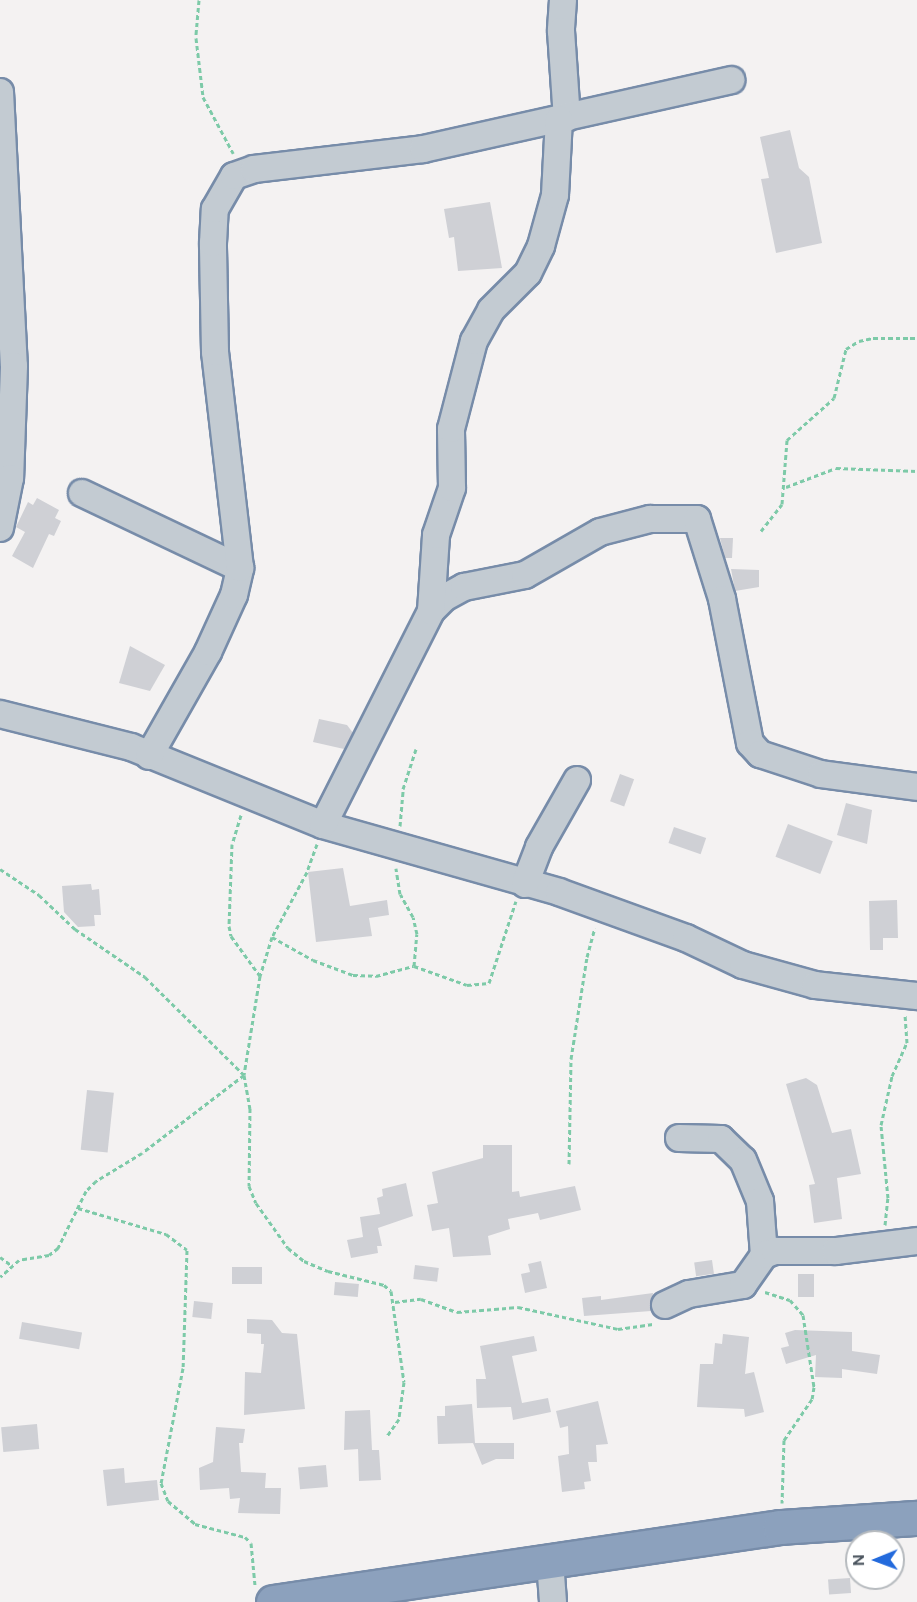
<!DOCTYPE html>
<html>
<head>
<meta charset="utf-8">
<style>
  body { margin:0 }
  #map { position:relative; width:917px; height:1602px; overflow:hidden; background:#f4f2f2; font-family:"DM Sans",sans-serif }
  div>[style] { position:absolute }
  [style*='--x'] { left:calc(var(--x)*1px); top:calc(var(--y)*1px); width:calc(var(--w)*1px); rotate:calc(var(--a)*1deg) }
  .building>* { inset:0; background:#cfd0d5; transform-origin:0 0 }
  .path>* { height:3px; margin-top:-1.5px; transform-origin:0; background:repeating-linear-gradient(90deg,#7dcaa8 0 4.5px,transparent 0 7.5px) }
  .roads { filter:drop-shadow(2px 0 #778ca9) drop-shadow(-2px 0 #778ca9) drop-shadow(0 2px #778ca9) drop-shadow(0 -2px #778ca9) }
  .minor>* { height:26px; margin:-13px; padding:0 13px; transform-origin:13px; border-radius:13px; background:#c3cbd2 }
  .highway>* { height:33px; margin:-16.5px; padding:0 16.5px; transform-origin:16.5px; border-radius:16.5px; background:#8ca1bd }
  span { translate:-50% -50%; white-space:nowrap; text-align:center; line-height:1.15; -webkit-text-stroke:4.5px #fff; paint-order:stroke }
  .north { position:absolute; left:845px; top:1530px; width:60px; height:60px; box-sizing:border-box; background:#fff; border:2px solid #b7bbbf; border-radius:50%; rotate:269deg; font-size:16px; font-weight:700; line-height:24px; text-align:center; color:#4a545e }
  .north::after { content:''; display:block; margin:auto; width:21px; height:27px; background:#236adc; clip-path:polygon(50% 0,100% 100%,50% 72%,0 100%) }
</style>
</head>
<body>
<div id="map">
  <div class="building">
    <i style="clip-path:polygon(790px 130px,799px 168px,809px 177px,822px 243px,776px 253px,761px 179px,769px 178px,760px 137px)"></i>
    <i style="clip-path:polygon(490px 202px,502px 268px,458px 271px,454px 237px,449px 238px,444px 209px)"></i>
    <i style="clip-path:polygon(37px 498px,59px 510px,55px 518px,61px 521px,54px 536px,49px 534px,33px 568px,12px 556px,25px 532px,16px 527px,28px 502px,33px 505px)"></i>
    <i style="clip-path:polygon(720px 538px,733px 538px,732px 558px,725px 558px)"></i>
    <i style="clip-path:polygon(731px 569px,759px 570px,759px 587px,735px 591px)"></i>
    <i style="clip-path:polygon(130px 646px,165px 665px,150px 691px,119px 683px)"></i>
    <i style="clip-path:polygon(319px 719px,347px 725px,353px 733px,344px 749px,313px 742px)"></i>
    <i style="left:620px;top:774px;width:15px;height:29px;rotate:20deg"></i>
    <i style="clip-path:polygon(846px 803px,872px 810px,867px 844px,837px 835px)"></i>
    <i style="left:788px;top:824px;width:48px;height:35px;rotate:21deg"></i>
    <i style="left:674px;top:827px;width:34px;height:17px;rotate:19deg"></i>
    <i style="clip-path:polygon(343px 868px,350px 906px,387px 900px,389px 915px,369px 918px,372px 936px,316px 942px,308px 872px)"></i>
    <i style="clip-path:polygon(91px 884px,92px 890px,99px 889px,101px 915px,94px 915px,95px 926px,78px 927px,64px 912px,62px 886px)"></i>
    <i style="clip-path:polygon(897px 900px,898px 938px,883px 938px,883px 950px,870px 950px,869px 901px)"></i>
    <i style="clip-path:polygon(806px 1078px,817px 1085px,832px 1133px,851px 1129px,861px 1174px,837px 1178px,842px 1219px,814px 1223px,809px 1185px,815px 1184px,786px 1084px)"></i>
    <i style="left:87px;top:1090px;width:27px;height:60px;rotate:6deg"></i>
    <i style="clip-path:polygon(483px 1145px,512px 1145px,512px 1192px,519px 1191px,520px 1197px,575px 1186px,581px 1210px,540px 1220px,538px 1213px,508px 1219px,510px 1229px,488px 1236px,491px 1255px,453px 1257px,449px 1228px,432px 1231px,427px 1205px,438px 1203px,432px 1172px,483px 1158px)"></i>
    <i style="clip-path:polygon(406px 1183px,413px 1216px,378px 1228px,382px 1246px,377px 1246px,378px 1253px,351px 1258px,347px 1240px,363px 1237px,360px 1217px,380px 1214px,377px 1198px,383px 1196px,382px 1189px)"></i>
    <i style="left:712px;top:1260px;width:14px;height:18px;rotate:82deg"></i>
    <i style="clip-path:polygon(541px 1261px,547px 1288px,525px 1293px,521px 1274px,530px 1272px,528px 1264px)"></i>
    <i style="left:415px;top:1265px;width:24px;height:14px;rotate:7deg"></i>
    <i style="left:262px;top:1267px;width:17px;height:30px;rotate:90deg"></i>
    <i style="left:798px;top:1274px;width:16px;height:23px"></i>
    <i style="left:335px;top:1282px;width:24px;height:13px;rotate:5deg"></i>
    <i style="clip-path:polygon(653px 1293px,651px 1311px,584px 1316px,582px 1298px,601px 1296px,601px 1300px)"></i>
    <i style="left:194px;top:1301px;width:19px;height:16px;rotate:6deg"></i>
    <i style="clip-path:polygon(247px 1319px,272px 1320px,282px 1333px,297px 1334px,305px 1409px,244px 1415px,245px 1372px,261px 1373px,264px 1344px,261px 1344px,261px 1334px,247px 1333px)"></i>
    <i style="left:22px;top:1322px;width:61px;height:17px;rotate:10deg"></i>
    <i style="clip-path:polygon(795px 1330px,852px 1332px,852px 1351px,880px 1355px,877px 1374px,842px 1369px,842px 1378px,815px 1377px,816px 1355px,786px 1364px,781px 1348px,789px 1346px,785px 1333px)"></i>
    <i style="clip-path:polygon(723px 1334px,749px 1337px,745px 1374px,754px 1372px,764px 1412px,745px 1417px,744px 1409px,697px 1407px,700px 1364px,713px 1364px,715px 1343px,722px 1344px)"></i>
    <i style="clip-path:polygon(534px 1336px,537px 1351px,512px 1356px,522px 1403px,548px 1398px,551px 1412px,513px 1420px,511px 1407px,477px 1408px,476px 1379px,486px 1379px,480px 1346px)"></i>
    <i style="clip-path:polygon(598px 1401px,608px 1444px,596px 1445px,597px 1462px,588px 1462px,591px 1481px,584px 1482px,585px 1489px,562px 1492px,558px 1456px,569px 1454px,568px 1426px,560px 1428px,556px 1411px)"></i>
    <i style="clip-path:polygon(472px 1404px,475px 1443px,438px 1444px,437px 1416px,445px 1416px,445px 1406px)"></i>
    <i style="clip-path:polygon(370px 1410px,372px 1450px,379px 1450px,381px 1480px,359px 1481px,358px 1449px,344px 1450px,345px 1411px)"></i>
    <i style="left:37px;top:1424px;width:25px;height:36px;rotate:85deg"></i>
    <i style="clip-path:polygon(216px 1427px,245px 1429px,243px 1443px,239px 1443px,241px 1472px,266px 1473px,265px 1488px,281px 1488px,280px 1514px,238px 1513px,240px 1498px,230px 1499px,229px 1488px,200px 1490px,199px 1468px,213px 1462px)"></i>
    <i style="clip-path:polygon(473px 1443px,514px 1443px,514px 1459px,496px 1459px,482px 1465px)"></i>
    <i style="left:326px;top:1465px;width:22px;height:28px;rotate:85deg"></i>
    <i style="clip-path:polygon(124px 1468px,125px 1483px,157px 1480px,159px 1500px,107px 1506px,103px 1470px)"></i>
    <i style="left:850px;top:1578px;width:15px;height:22px;rotate:86deg"></i>
  </div>
  <div class="path">
    <i style="--x:199;--y:0;--w:38;--a:95"></i>
    <i style="--x:196;--y:38;--w:59;--a:83.2"></i>
    <i style="--x:203;--y:97;--w:64;--a:61.8"></i>
    <i style="--x:786;--y:487;--w:53;--a:-20.8"></i>
    <i style="--x:836;--y:468;--w:81;--a:2.1"></i>
    <i style="--x:761;--y:531;--w:34;--a:-52"></i>
    <i style="--x:782;--y:504;--w:64;--a:-85.5"></i>
    <i style="--x:787;--y:440;--w:63;--a:-41.8"></i>
    <i style="--x:834;--y:398;--w:50;--a:-76.2"></i>
    <i style="--x:846;--y:349;--w:15;--a:-32"></i>
    <i style="--x:859;--y:341;--w:14;--a:-12"></i>
    <i style="--x:873;--y:338;--w:44;--a:0"></i>
    <i style="--x:241;--y:815;--w:30;--a:107"></i>
    <i style="--x:232;--y:844;--w:82;--a:92.1"></i>
    <i style="--x:229;--y:926;--w:10;--a:79"></i>
    <i style="--x:231;--y:936;--w:49;--a:54.1"></i>
    <i style="--x:400;--y:826;--w:37;--a:-85"></i>
    <i style="--x:403;--y:789;--w:42;--a:-72"></i>
    <i style="--x:317;--y:844;--w:30;--a:110"></i>
    <i style="--x:307;--y:872;--w:74;--a:118.3"></i>
    <i style="--x:272;--y:937;--w:41;--a:107.1"></i>
    <i style="--x:260;--y:976;--w:100;--a:99.2"></i>
    <i style="--x:244;--y:1075;--w:34;--a:80"></i>
    <i style="--x:250;--y:1108;--w:78;--a:90.7"></i>
    <i style="--x:249;--y:1186;--w:18;--a:68"></i>
    <i style="--x:256;--y:1203;--w:55;--a:54.6"></i>
    <i style="--x:288;--y:1248;--w:21;--a:39"></i>
    <i style="--x:304;--y:1261;--w:26;--a:23"></i>
    <i style="--x:328;--y:1271;--w:58;--a:14"></i>
    <i style="--x:384;--y:1285;--w:9;--a:41"></i>
    <i style="--x:391;--y:1291;--w:92;--a:81.9"></i>
    <i style="--x:404;--y:1382;--w:37;--a:98"></i>
    <i style="--x:399;--y:1419;--w:21;--a:125"></i>
    <i style="--x:0;--y:869;--w:47;--a:33.7"></i>
    <i style="--x:39;--y:895;--w:50;--a:43.4"></i>
    <i style="--x:75;--y:929;--w:85;--a:34.4"></i>
    <i style="--x:145;--y:977;--w:139;--a:44.7"></i>
    <i style="--x:244;--y:1075;--w:128;--a:142.6"></i>
    <i style="--x:142;--y:1153;--w:54;--a:148.7"></i>
    <i style="--x:96;--y:1181;--w:14;--a:135"></i>
    <i style="--x:86;--y:1191;--w:64;--a:116.2"></i>
    <i style="--x:58;--y:1248;--w:11;--a:142"></i>
    <i style="--x:49;--y:1255;--w:30;--a:171"></i>
    <i style="--x:19;--y:1260;--w:25;--a:138"></i>
    <i style="--x:272;--y:937;--w:47;--a:29.3"></i>
    <i style="--x:313;--y:960;--w:43;--a:20.6"></i>
    <i style="--x:353;--y:975;--w:23;--a:2"></i>
    <i style="--x:376;--y:976;--w:39;--a:-15"></i>
    <i style="--x:414;--y:966;--w:32;--a:-85"></i>
    <i style="--x:417;--y:934;--w:17;--a:-103"></i>
    <i style="--x:413;--y:917;--w:26;--a:-119"></i>
    <i style="--x:400;--y:894;--w:26;--a:-99"></i>
    <i style="--x:414;--y:966;--w:56;--a:19.7"></i>
    <i style="--x:467;--y:985;--w:22;--a:-5"></i>
    <i style="--x:489;--y:983;--w:86;--a:-71.8"></i>
    <i style="--x:569;--y:1164;--w:105;--a:-88.9"></i>
    <i style="--x:571;--y:1059;--w:103;--a:-81.1"></i>
    <i style="--x:587;--y:957;--w:30;--a:-75"></i>
    <i style="--x:78;--y:1208;--w:92;--a:16.5"></i>
    <i style="--x:166;--y:1234;--w:26;--a:37"></i>
    <i style="--x:187;--y:1250;--w:118;--a:91.9"></i>
    <i style="--x:183;--y:1368;--w:117;--a:100.8"></i>
    <i style="--x:161;--y:1483;--w:19;--a:69"></i>
    <i style="--x:168;--y:1501;--w:35;--a:40"></i>
    <i style="--x:195;--y:1524;--w:52;--a:14.6"></i>
    <i style="--x:245;--y:1537;--w:8;--a:45"></i>
    <i style="--x:251;--y:1543;--w:42;--a:84.6"></i>
    <i style="--x:885;--y:1225;--w:27;--a:-84"></i>
    <i style="--x:888;--y:1198;--w:73;--a:-95.5"></i>
    <i style="--x:881;--y:1125;--w:50;--a:-77.3"></i>
    <i style="--x:892;--y:1076;--w:36;--a:-66"></i>
    <i style="--x:907;--y:1043;--w:29;--a:-94"></i>
    <i style="--x:0;--y:1257;--w:14;--a:36"></i>
    <i style="--x:765;--y:1292;--w:26;--a:18"></i>
    <i style="--x:790;--y:1300;--w:20;--a:49"></i>
    <i style="--x:803;--y:1315;--w:73;--a:81.3"></i>
    <i style="--x:814;--y:1387;--w:12;--a:99"></i>
    <i style="--x:812;--y:1399;--w:50;--a:124.3"></i>
    <i style="--x:784;--y:1440;--w:63;--a:91.8"></i>
    <i style="--x:395;--y:1302;--w:26;--a:-7"></i>
    <i style="--x:421;--y:1299;--w:38;--a:20"></i>
    <i style="--x:457;--y:1312;--w:61;--a:-4.7"></i>
    <i style="--x:518;--y:1307;--w:102;--a:12.4"></i>
    <i style="--x:618;--y:1329;--w:37;--a:-8"></i>
  </div>
  <div class="roads">
    <div class="minor">
      <i style="--x:563;--y:0;--w:31;--a:94"></i>
      <i style="--x:561;--y:31;--w:87;--a:86.1"></i>
      <i style="--x:0;--y:92;--w:274;--a:87.1"></i>
      <i style="--x:14;--y:366;--w:112;--a:92"></i>
      <i style="--x:10;--y:478;--w:51;--a:101.3"></i>
      <i style="--x:82;--y:493;--w:175;--a:25.4"></i>
      <i style="--x:431;--y:611;--w:18;--a:-45"></i>
      <i style="--x:444;--y:598;--w:23;--a:-29"></i>
      <i style="--x:464;--y:587;--w:62;--a:-11.1"></i>
      <i style="--x:525;--y:575;--w:86;--a:-29.8"></i>
      <i style="--x:600;--y:532;--w:52;--a:-14.6"></i>
      <i style="--x:650;--y:519;--w:47;--a:0"></i>
      <i style="--x:697;--y:519;--w:84;--a:72.6"></i>
      <i style="--x:722;--y:599;--w:147;--a:79"></i>
      <i style="--x:750;--y:743;--w:15;--a:48"></i>
      <i style="--x:760;--y:754;--w:64;--a:18.2"></i>
      <i style="--x:821;--y:774;--w:97;--a:7.7"></i>
      <i style="--x:0;--y:714;--w:135;--a:14.1"></i>
      <i style="--x:131;--y:747;--w:207;--a:22.1"></i>
      <i style="--x:323;--y:825;--w:245;--a:15.8"></i>
      <i style="--x:559;--y:892;--w:135;--a:19.9"></i>
      <i style="--x:686;--y:938;--w:63;--a:25.3"></i>
      <i style="--x:743;--y:965;--w:75;--a:15.5"></i>
      <i style="--x:815;--y:985;--w:103;--a:6.2"></i>
      <i style="--x:149;--y:756;--w:120;--a:-60.4"></i>
      <i style="--x:208;--y:652;--w:63;--a:-65.5"></i>
      <i style="--x:234;--y:595;--w:28;--a:-77"></i>
      <i style="--x:240;--y:568;--w:217;--a:-96.6"></i>
      <i style="--x:215;--y:352;--w:109;--a:-91.1"></i>
      <i style="--x:213;--y:243;--w:34;--a:-87"></i>
      <i style="--x:215;--y:209;--w:38;--a:-60"></i>
      <i style="--x:234;--y:176;--w:21;--a:-19"></i>
      <i style="--x:254;--y:169;--w:170;--a:-6.7"></i>
      <i style="--x:423;--y:149;--w:316;--a:-12.6"></i>
      <i style="--x:323;--y:825;--w:240;--a:-63.2"></i>
      <i style="--x:431;--y:611;--w:76;--a:-86.2"></i>
      <i style="--x:436;--y:535;--w:50;--a:-71.2"></i>
      <i style="--x:452;--y:488;--w:59;--a:-91"></i>
      <i style="--x:451;--y:429;--w:91;--a:-75.4"></i>
      <i style="--x:474;--y:341;--w:35;--a:-61"></i>
      <i style="--x:491;--y:310;--w:52;--a:-45"></i>
      <i style="--x:528;--y:273;--w:30;--a:-64"></i>
      <i style="--x:541;--y:246;--w:53;--a:-74.6"></i>
      <i style="--x:555;--y:195;--w:76;--a:-87"></i>
      <i style="--x:525;--y:884;--w:40;--a:-69"></i>
      <i style="--x:539;--y:847;--w:77;--a:-60.4"></i>
      <i style="--x:679;--y:1138;--w:42;--a:1.4"></i>
      <i style="--x:721;--y:1139;--w:30;--a:44"></i>
      <i style="--x:743;--y:1160;--w:44;--a:67.5"></i>
      <i style="--x:760;--y:1201;--w:54;--a:85.8"></i>
      <i style="--x:665;--y:1305;--w:26;--a:-25"></i>
      <i style="--x:689;--y:1294;--w:55;--a:-9.5"></i>
      <i style="--x:743;--y:1285;--w:37;--a:-55"></i>
      <i style="--x:764;--y:1255;--w:12;--a:-20"></i>
      <i style="--x:775;--y:1251;--w:61;--a:0"></i>
      <i style="--x:836;--y:1251;--w:82;--a:-7"></i>
      <i style="--x:550;--y:1561;--w:41;--a:85.8"></i>
    </div>
    <div class="highway">
      <i style="--x:273;--y:1602;--w:513;--a:-8.41"></i>
      <i style="--x:780;--y:1527;--w:137;--a:-3.8"></i>
    </div>
  </div>
  <div class="north">N</div>
</div>
</body>
</html>
